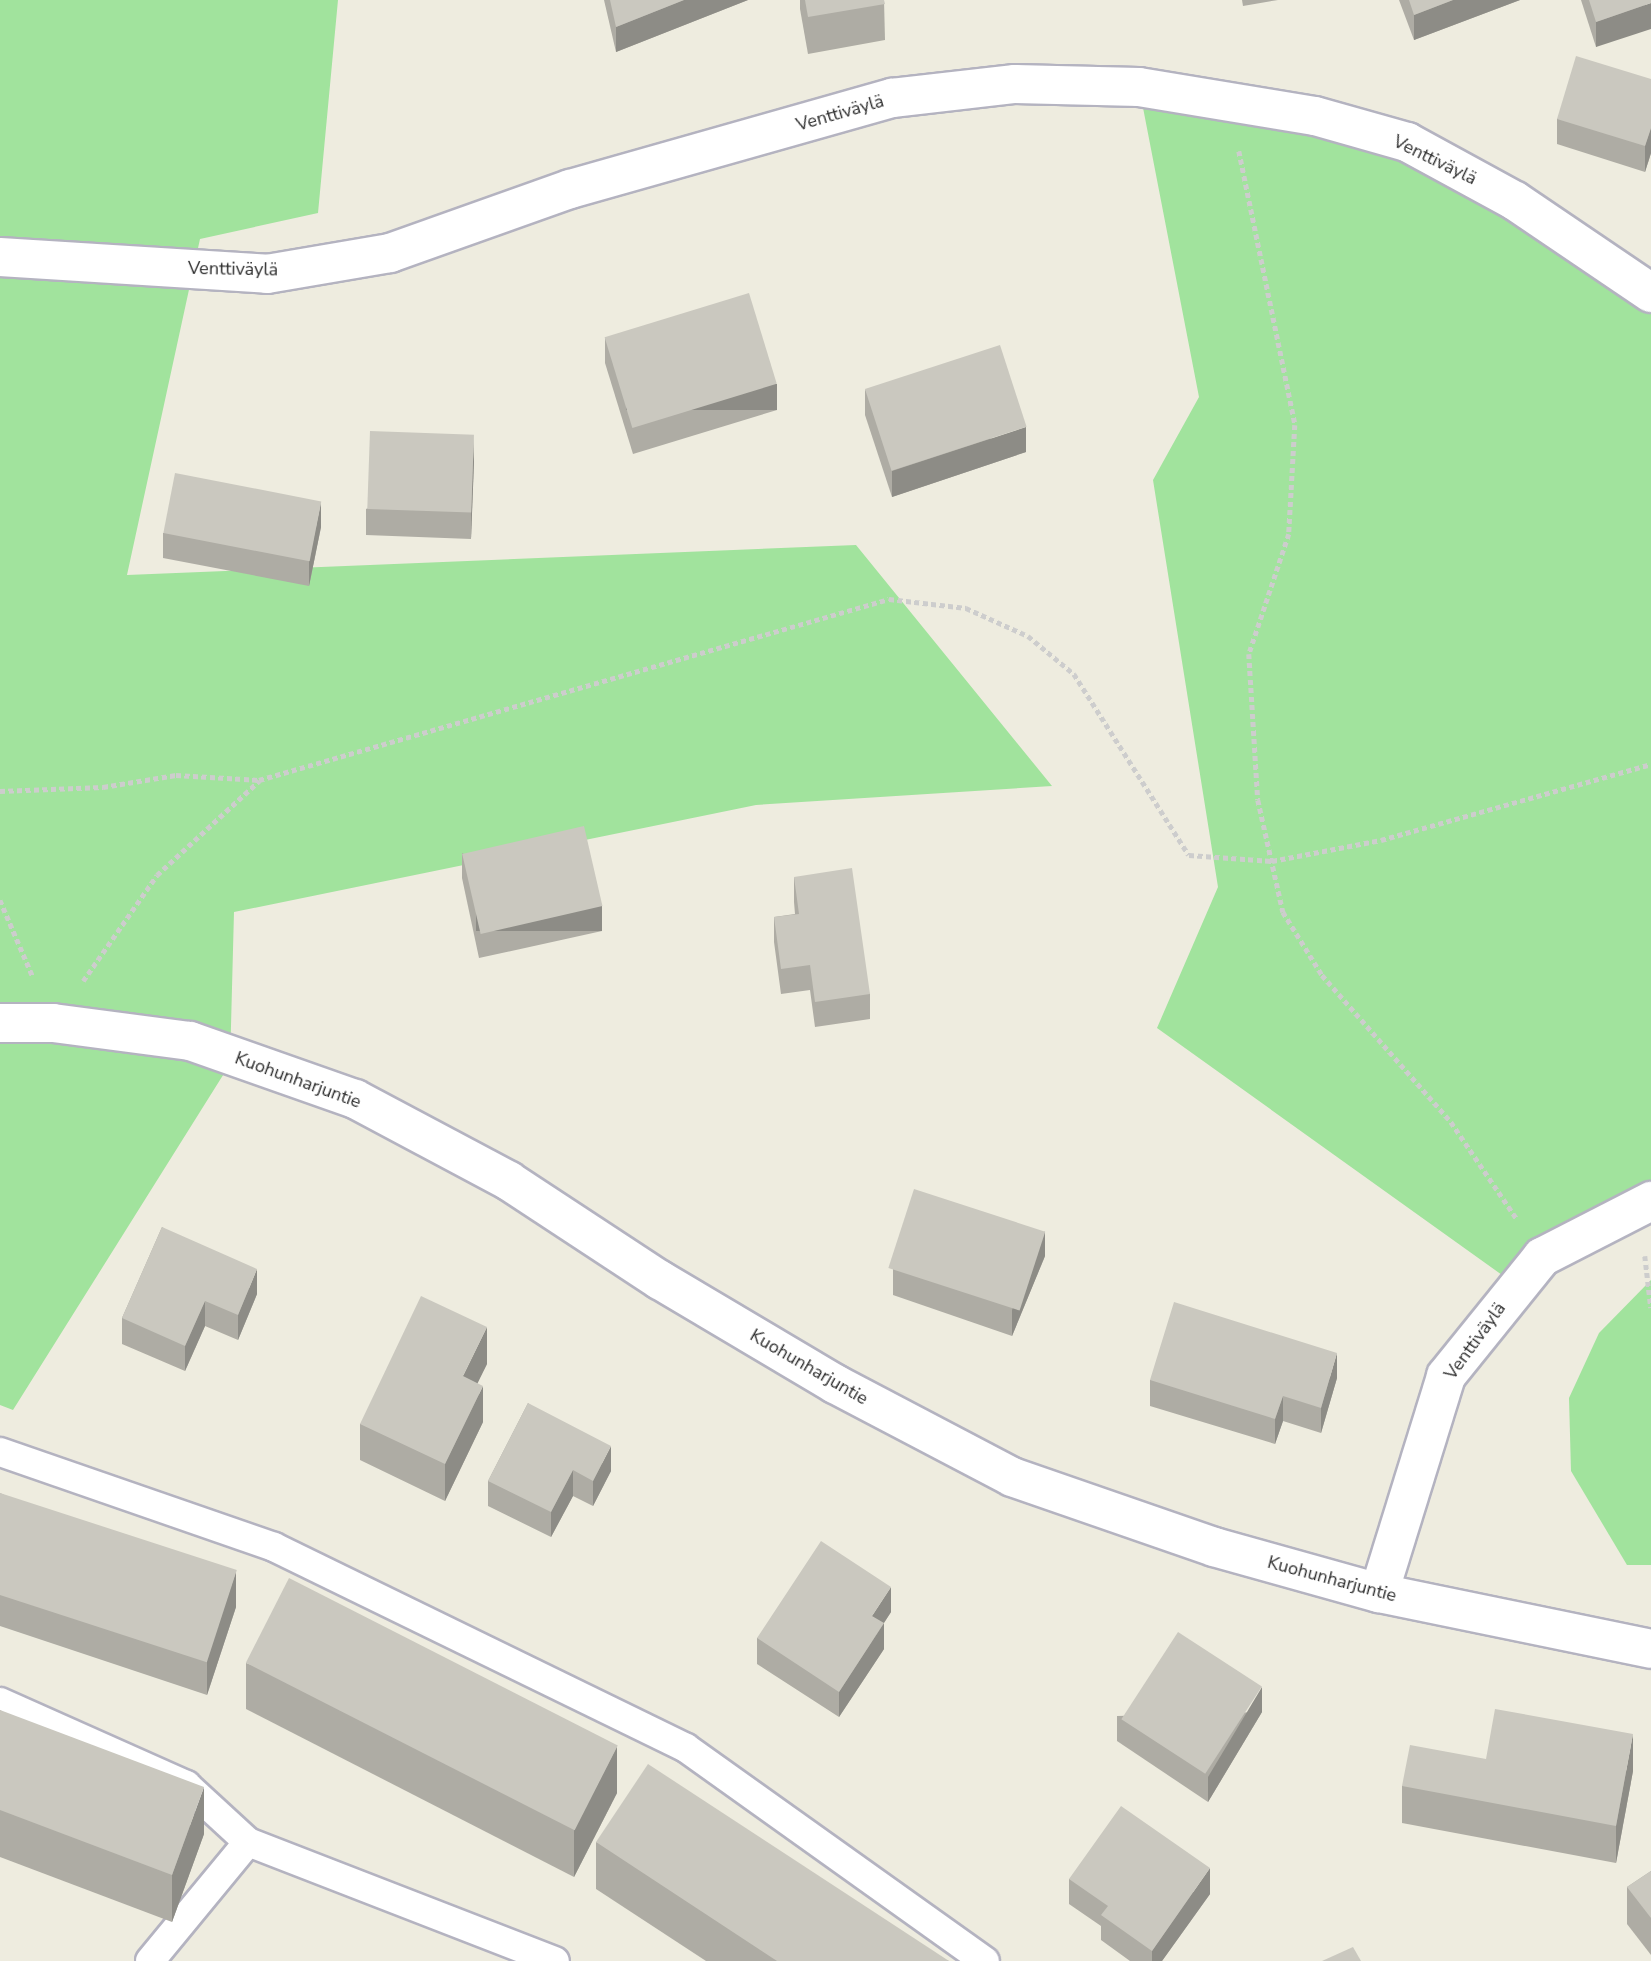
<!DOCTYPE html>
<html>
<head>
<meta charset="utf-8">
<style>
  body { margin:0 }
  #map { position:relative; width:1651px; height:1961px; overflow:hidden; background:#eeecdf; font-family:"Nunito Sans",sans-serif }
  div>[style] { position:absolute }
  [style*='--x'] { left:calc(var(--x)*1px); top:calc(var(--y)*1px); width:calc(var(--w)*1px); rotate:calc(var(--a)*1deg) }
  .green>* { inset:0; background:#a1e39d }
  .path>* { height:4.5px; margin-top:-2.25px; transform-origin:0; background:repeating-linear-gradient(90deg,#cdcdcd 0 5px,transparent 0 8.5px) }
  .roads { filter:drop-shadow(2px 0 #b4b3c0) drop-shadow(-2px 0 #b4b3c0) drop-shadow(0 2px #b4b3c0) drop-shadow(0 -2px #b4b3c0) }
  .lane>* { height:28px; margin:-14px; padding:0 14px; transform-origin:14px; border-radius:14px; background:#fff }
  .street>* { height:38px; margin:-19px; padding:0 19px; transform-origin:19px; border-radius:19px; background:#fff }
  .secondary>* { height:38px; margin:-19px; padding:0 19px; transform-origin:19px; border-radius:19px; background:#fff }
  .wall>* { inset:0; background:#aeaca4 }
  .shaded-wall>* { inset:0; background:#8d8c86; transform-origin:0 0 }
  .building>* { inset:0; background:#cac8bf; transform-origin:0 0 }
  span { translate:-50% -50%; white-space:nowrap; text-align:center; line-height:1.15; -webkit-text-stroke:5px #fff; paint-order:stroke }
  .street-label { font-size:18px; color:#2d2d2d }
</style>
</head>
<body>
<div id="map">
  <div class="green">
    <i style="clip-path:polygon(0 0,338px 0,318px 213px,200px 239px,127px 575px,856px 545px,1052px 786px,756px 805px,234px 912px,230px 1064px,13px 1410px,0 1405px)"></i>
    <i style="clip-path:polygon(1139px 87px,1315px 116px,1651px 287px,1651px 1201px,1516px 1285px,1157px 1028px,1218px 887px,1153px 480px,1199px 397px)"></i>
    <i style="clip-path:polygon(1651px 1280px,1651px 1565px,1627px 1565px,1571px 1471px,1569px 1398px,1599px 1333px)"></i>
  </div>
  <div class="path">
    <i style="--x:1239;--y:151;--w:280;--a:78.4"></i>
    <i style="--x:1295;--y:425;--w:109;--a:93.2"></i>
    <i style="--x:1289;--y:534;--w:126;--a:108.4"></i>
    <i style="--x:1249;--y:654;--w:146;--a:86.5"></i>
    <i style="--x:1258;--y:800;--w:115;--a:77.4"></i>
    <i style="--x:1283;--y:912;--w:74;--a:58.2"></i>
    <i style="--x:1322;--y:975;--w:196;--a:48.7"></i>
    <i style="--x:1451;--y:1122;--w:117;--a:55.8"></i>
    <i style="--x:0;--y:791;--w:103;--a:-2.2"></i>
    <i style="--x:103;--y:787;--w:74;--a:-9.3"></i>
    <i style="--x:176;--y:775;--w:83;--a:3.4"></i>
    <i style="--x:259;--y:780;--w:655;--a:-16.03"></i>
    <i style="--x:889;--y:599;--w:78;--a:6.7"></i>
    <i style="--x:966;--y:608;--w:68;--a:24.3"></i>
    <i style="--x:1028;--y:636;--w:60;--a:39.6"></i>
    <i style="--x:1074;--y:674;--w:214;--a:57.6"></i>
    <i style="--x:1189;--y:855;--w:83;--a:4.1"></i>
    <i style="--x:1272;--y:861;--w:111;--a:-10.9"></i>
    <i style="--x:1381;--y:840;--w:280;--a:-15.7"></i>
    <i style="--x:0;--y:900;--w:84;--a:66.8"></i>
    <i style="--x:83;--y:981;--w:129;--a:-55.1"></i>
    <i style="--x:157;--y:875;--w:139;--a:-42.7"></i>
    <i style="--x:1645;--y:1256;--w:52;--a:83.4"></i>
  </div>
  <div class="roads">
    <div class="lane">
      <i style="--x:0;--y:1452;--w:290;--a:19.1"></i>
      <i style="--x:274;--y:1547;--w:458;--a:26"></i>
      <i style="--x:686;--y:1748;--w:367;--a:35.5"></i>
      <i style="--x:0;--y:1702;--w:204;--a:24"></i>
      <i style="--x:186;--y:1785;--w:84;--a:42.6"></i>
      <i style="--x:248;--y:1842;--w:329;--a:21.2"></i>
      <i style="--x:150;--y:1961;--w:154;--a:-50.5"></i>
    </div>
    <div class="street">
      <i style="--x:0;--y:257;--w:268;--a:3.6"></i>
      <i style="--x:267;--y:274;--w:125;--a:-9.7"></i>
      <i style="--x:390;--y:253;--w:191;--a:-19.6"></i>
      <i style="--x:570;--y:189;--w:335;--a:-15.8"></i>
      <i style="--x:892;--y:98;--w:124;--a:-6.5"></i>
      <i style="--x:1015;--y:84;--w:124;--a:1.4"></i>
      <i style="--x:1139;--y:87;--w:178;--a:9.4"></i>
      <i style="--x:1315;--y:116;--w:96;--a:15.8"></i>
      <i style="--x:1407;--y:142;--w:123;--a:28.6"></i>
      <i style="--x:1515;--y:201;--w:164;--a:34.1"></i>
      <i style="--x:1379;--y:1593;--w:227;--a:-72.8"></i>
      <i style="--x:1446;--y:1376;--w:153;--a:-51.1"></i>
      <i style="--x:1542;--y:1257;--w:123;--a:-27.2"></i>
    </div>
    <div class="secondary">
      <i style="--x:0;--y:1023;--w:53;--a:0"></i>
      <i style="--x:53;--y:1023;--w:138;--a:7.5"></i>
      <i style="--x:190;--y:1041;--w:175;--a:19.4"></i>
      <i style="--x:355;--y:1099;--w:174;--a:28"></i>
      <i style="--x:509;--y:1181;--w:181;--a:33.3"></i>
      <i style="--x:660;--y:1280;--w:204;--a:30.7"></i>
      <i style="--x:835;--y:1384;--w:200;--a:27.7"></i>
      <i style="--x:1012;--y:1477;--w:214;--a:19.1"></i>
      <i style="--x:1214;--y:1547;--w:171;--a:15.6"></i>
      <i style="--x:1379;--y:1593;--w:278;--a:11.6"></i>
    </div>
  </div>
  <div class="wall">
    <i style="clip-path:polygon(604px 0,748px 0,616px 52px)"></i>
    <i style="clip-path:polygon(800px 0,884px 0,885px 40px,808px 54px,800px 9px)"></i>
    <i style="clip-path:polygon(1242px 0,1278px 0,1243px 6px)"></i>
    <i style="clip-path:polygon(1399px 0,1520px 0,1414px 40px)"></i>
    <i style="clip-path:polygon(1581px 0,1651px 0,1596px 47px)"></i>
    <i style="clip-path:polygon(1651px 79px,1651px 153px,1645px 172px,1557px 144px,1557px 119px)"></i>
    <i style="clip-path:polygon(605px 337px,777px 410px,633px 454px,605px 363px)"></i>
    <i style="clip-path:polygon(865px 390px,1026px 452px,892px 497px,865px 415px)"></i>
    <i style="clip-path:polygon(474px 461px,471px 539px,366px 535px,366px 509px)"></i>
    <i style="clip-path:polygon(321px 527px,309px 586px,163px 558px,163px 533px)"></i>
    <i style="clip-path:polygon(462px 853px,602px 931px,479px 958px,462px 878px)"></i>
    <i style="clip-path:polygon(794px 877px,870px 994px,870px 1019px,815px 1027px,810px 990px,781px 994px,774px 942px,774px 917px,795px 914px,794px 902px)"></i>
    <i style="clip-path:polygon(162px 1227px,257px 1294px,238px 1340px,205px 1326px,185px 1371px,122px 1344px,122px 1318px)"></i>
    <i style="clip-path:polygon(1045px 1256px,1012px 1336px,893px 1295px,893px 1269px)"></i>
    <i style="clip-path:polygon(487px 1364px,477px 1383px,483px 1422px,445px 1501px,360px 1460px,360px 1424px)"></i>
    <i style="clip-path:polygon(1337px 1378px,1321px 1433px,1283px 1421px,1275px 1444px,1150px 1406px,1150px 1380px)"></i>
    <i style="clip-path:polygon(528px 1403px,611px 1471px,593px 1506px,573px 1496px,551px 1537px,488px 1506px,488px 1481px)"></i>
    <i style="clip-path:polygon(0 1493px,236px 1607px,207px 1695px,0 1626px)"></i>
    <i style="clip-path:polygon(891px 1612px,884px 1623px,884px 1649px,839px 1717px,757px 1664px,757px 1638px)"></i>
    <i style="clip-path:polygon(246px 1663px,617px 1793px,574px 1877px,246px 1709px)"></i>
    <i style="clip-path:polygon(0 1710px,204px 1834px,172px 1922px,0 1857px)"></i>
    <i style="clip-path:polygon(1262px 1712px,1208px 1802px,1117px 1741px,1117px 1716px)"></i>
    <i style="clip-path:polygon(1486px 1759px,1633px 1771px,1616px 1863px,1402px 1823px,1402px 1786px)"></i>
    <i style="clip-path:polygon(596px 1842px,949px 1961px,706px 1961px,596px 1889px)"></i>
    <i style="clip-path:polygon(1651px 1871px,1651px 1955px,1627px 1924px,1627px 1887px)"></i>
    <i style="clip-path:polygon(1069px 1879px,1210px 1894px,1162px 1961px,1130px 1961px,1101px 1940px,1101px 1926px,1069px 1904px)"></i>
  </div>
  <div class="shaded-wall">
    <i style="clip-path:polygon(684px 0,748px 0,616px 52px,616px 27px)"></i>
    <i style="clip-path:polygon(1453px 0,1520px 0,1414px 40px,1414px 15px)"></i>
    <i style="clip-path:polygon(1651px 3px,1651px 29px,1596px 47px,1596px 22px)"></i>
    <i style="clip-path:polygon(1651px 128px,1651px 153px,1645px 172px,1645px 146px)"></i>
    <i style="left:777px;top:384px;width:26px;height:151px;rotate:90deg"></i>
    <i style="clip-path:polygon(1026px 427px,1026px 452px,892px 497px,892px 471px)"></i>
    <i style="clip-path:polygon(474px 435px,474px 461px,471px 539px,471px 514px)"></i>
    <i style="clip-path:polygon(321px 502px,321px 527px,309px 586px,309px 561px)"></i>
    <i style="left:602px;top:906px;width:25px;height:126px;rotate:90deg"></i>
    <i style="clip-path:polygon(1045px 1231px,1045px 1256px,1012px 1336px,1012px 1310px)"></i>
    <i style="clip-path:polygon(257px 1269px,257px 1294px,238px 1340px,238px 1315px)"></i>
    <i style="clip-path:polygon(205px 1301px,205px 1326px,185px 1371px,185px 1346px)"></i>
    <i style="clip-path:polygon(487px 1327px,487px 1364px,463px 1413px,463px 1376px)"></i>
    <i style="clip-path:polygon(1337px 1353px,1337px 1378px,1321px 1433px,1321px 1408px)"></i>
    <i style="clip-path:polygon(483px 1386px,483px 1422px,445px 1501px,445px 1464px)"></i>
    <i style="clip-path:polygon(1283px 1396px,1283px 1421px,1275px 1444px,1275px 1419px)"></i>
    <i style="clip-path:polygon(611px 1446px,611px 1471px,593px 1506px,593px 1481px)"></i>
    <i style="clip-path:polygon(573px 1470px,573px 1496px,551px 1537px,551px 1512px)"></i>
    <i style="clip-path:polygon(236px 1571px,236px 1607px,207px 1695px,207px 1658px)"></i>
    <i style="clip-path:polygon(891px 1587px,891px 1612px,872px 1641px,872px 1616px)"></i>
    <i style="clip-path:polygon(884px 1623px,884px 1649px,839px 1717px,839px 1692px)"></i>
    <i style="clip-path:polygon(1262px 1687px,1262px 1712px,1208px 1802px,1208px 1777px)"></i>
    <i style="clip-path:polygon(1633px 1734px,1633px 1771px,1616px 1863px,1616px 1826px)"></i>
    <i style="clip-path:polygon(617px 1746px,617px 1793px,574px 1877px,574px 1830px)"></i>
    <i style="clip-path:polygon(204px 1787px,204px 1834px,172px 1922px,172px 1875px)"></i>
    <i style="clip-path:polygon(1210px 1868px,1210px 1894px,1162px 1961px,1152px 1961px,1152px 1951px)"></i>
  </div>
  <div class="building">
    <i style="clip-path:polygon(610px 0,684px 0,616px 27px)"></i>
    <i style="clip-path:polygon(805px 0,884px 0,885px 4px,808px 17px)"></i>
    <i style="clip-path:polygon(1409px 0,1453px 0,1414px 15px)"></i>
    <i style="clip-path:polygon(1589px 0,1651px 0,1651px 3px,1596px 22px)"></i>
    <i style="clip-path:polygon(1576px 56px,1651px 79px,1651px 128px,1645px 146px,1557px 119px)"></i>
    <i style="left:749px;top:293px;width:95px;height:151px;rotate:73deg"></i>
    <i style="left:1000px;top:345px;width:86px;height:142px;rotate:72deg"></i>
    <i style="left:370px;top:431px;width:104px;height:78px;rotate:2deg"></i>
    <i style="left:175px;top:473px;width:149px;height:61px;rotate:11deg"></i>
    <i style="left:584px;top:826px;width:82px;height:125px;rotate:77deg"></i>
    <i style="clip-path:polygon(852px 868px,870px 994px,815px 1002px,810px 965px,781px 969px,774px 917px,799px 914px,794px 877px)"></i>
    <i style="left:914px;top:1189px;width:138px;height:83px;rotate:18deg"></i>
    <i style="clip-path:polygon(162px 1227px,257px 1269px,238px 1315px,205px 1301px,185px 1346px,122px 1318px)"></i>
    <i style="clip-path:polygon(421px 1296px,487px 1327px,463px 1376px,483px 1386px,445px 1464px,360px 1424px)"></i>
    <i style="clip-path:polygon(1174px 1302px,1337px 1353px,1321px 1408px,1283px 1396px,1275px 1419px,1150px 1380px)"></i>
    <i style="clip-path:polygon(528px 1403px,611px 1446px,593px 1481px,573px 1470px,551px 1512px,488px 1481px)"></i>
    <i style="left:0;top:1493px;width:249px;height:97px;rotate:18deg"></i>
    <i style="clip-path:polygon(821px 1541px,891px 1587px,872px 1616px,884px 1623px,839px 1692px,757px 1638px)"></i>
    <i style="left:289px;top:1578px;width:369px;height:95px;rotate:27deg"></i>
    <i style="left:1178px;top:1632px;width:100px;height:104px;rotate:33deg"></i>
    <i style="clip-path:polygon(1495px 1709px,1633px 1734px,1616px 1826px,1402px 1786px,1410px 1745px,1486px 1759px)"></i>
    <i style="clip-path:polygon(0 1710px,204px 1787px,172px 1875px,0 1810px)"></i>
    <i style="clip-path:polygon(648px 1764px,949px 1961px,777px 1961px,596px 1842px)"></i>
    <i style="clip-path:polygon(1121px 1806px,1210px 1868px,1152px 1951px,1101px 1915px,1108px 1906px,1069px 1879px)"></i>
    <i style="clip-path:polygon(1651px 1871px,1651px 1918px,1627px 1887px)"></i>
    <i style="clip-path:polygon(1353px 1947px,1361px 1961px,1322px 1961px)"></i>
  </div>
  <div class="street-label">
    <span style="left:840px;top:113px;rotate:-16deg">Venttiväylä</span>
    <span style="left:1435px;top:160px;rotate:26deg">Venttiväylä</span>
    <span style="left:233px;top:269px;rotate:1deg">Venttiväylä</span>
    <span style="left:298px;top:1080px;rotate:20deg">Kuohunharjuntie</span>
    <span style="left:1475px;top:1341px;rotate:-54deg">Venttiväylä</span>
    <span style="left:809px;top:1367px;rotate:30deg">Kuohunharjuntie</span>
    <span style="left:1332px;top:1579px;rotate:15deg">Kuohunharjuntie</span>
  </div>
</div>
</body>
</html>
